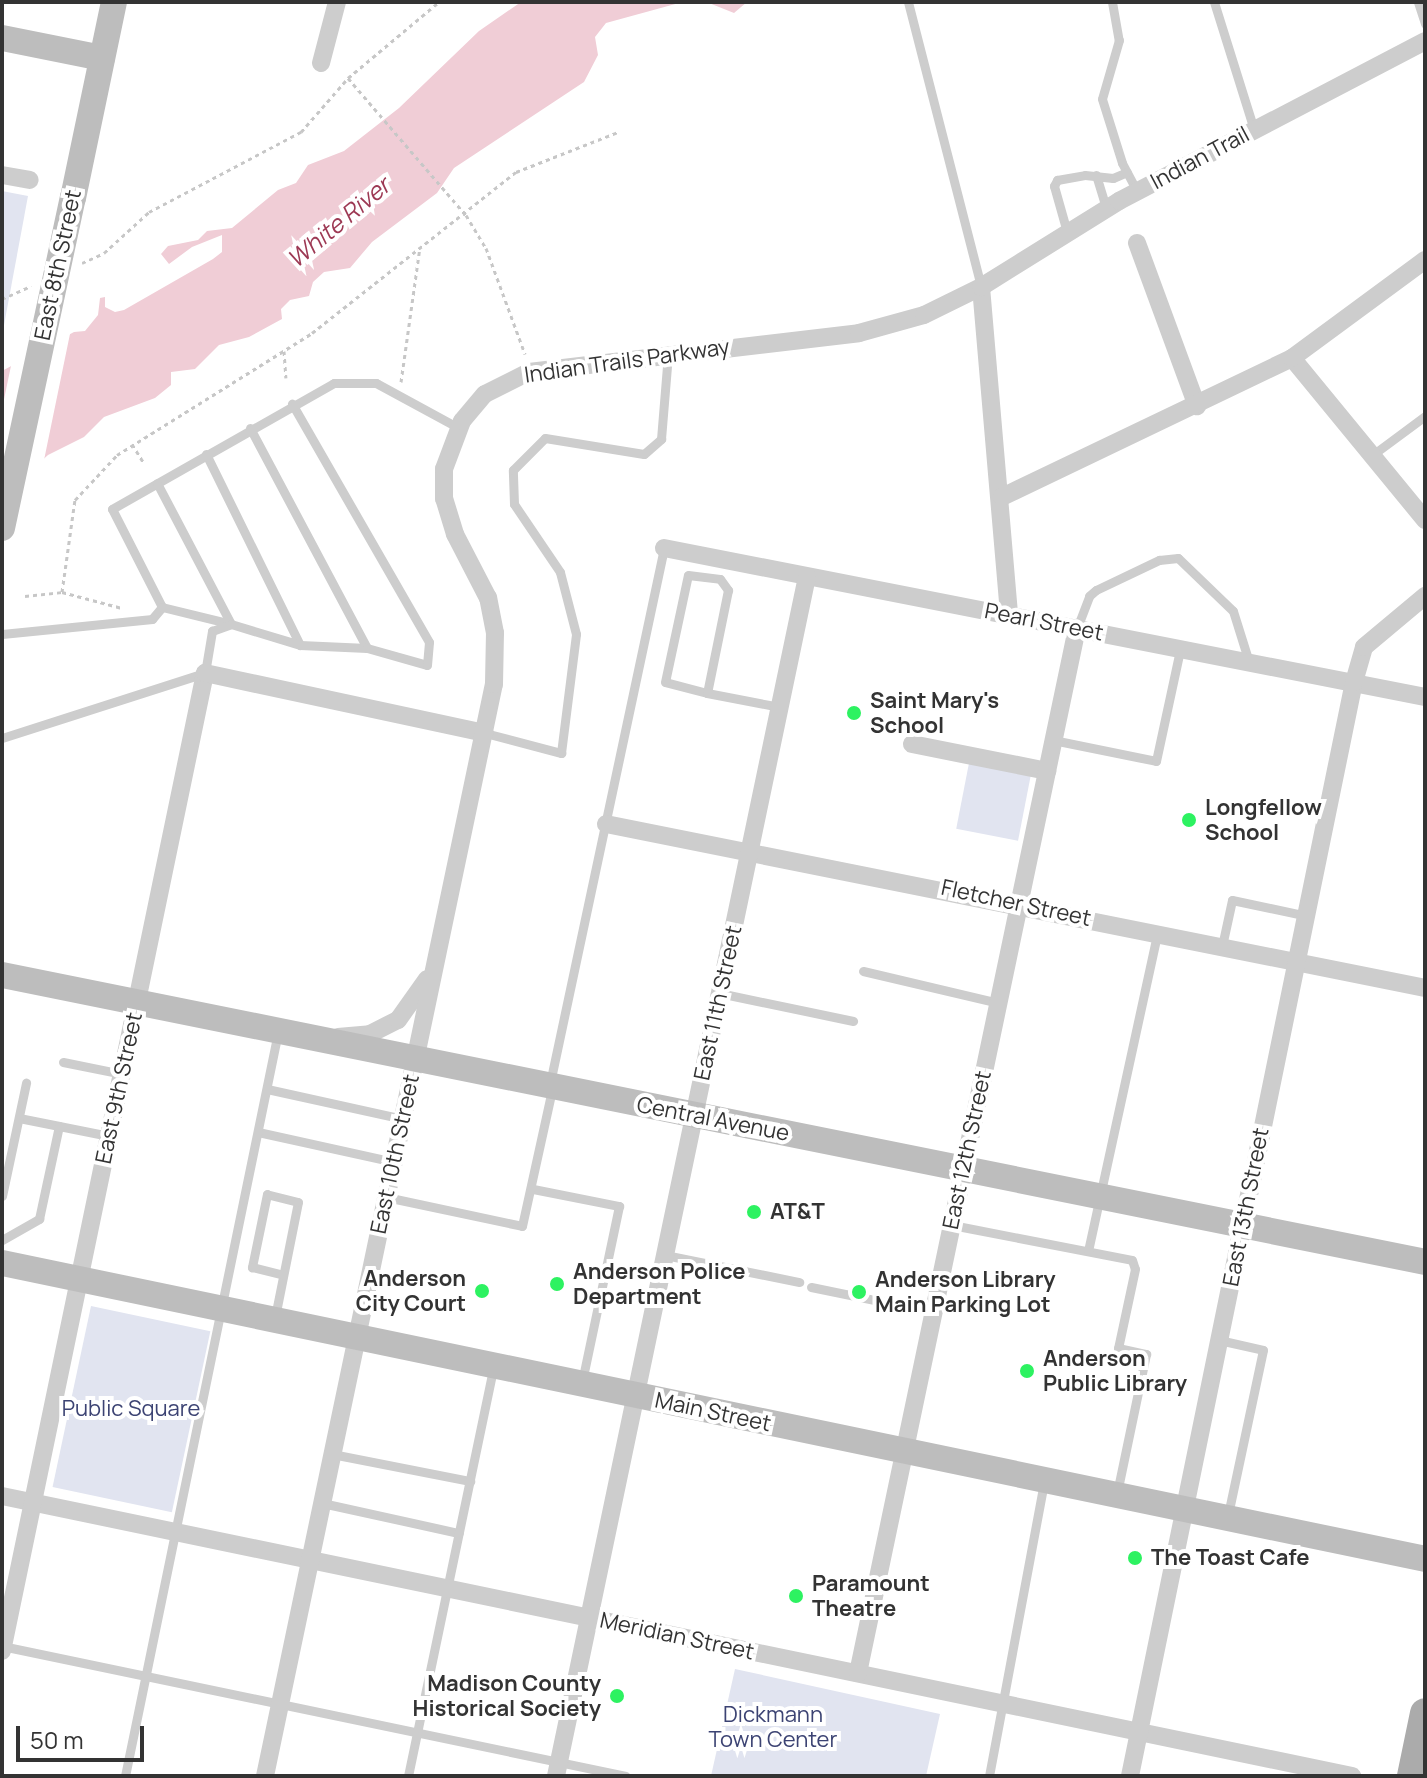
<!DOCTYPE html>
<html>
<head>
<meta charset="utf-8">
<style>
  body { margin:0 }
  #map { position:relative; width:1427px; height:1778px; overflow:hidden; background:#fff; font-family:Manrope,sans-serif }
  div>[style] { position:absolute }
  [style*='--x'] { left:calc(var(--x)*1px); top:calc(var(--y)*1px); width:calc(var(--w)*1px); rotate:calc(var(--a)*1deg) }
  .green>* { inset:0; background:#e1e4f0; transform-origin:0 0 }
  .water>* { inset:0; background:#f0cdd6 }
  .pier>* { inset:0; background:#fff }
  .path>* { height:3px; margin-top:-1.5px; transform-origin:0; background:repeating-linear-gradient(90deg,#c7c7c7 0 4px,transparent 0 8px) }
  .lane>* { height:9px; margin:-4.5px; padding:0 4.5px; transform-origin:4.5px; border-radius:4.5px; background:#cdcdcd }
  .street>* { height:18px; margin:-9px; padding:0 9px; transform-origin:9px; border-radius:9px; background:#cdcdcd }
  .secondary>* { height:26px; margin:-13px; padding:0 13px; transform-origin:13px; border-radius:13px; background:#bdbdbd }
  .primary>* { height:30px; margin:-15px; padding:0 15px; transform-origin:15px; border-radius:15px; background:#ababab }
  .secondary-bridge>* { height:26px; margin:-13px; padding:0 13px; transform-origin:13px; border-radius:13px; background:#bdbdbd }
  .dots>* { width:22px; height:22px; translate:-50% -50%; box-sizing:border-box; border:4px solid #fff; border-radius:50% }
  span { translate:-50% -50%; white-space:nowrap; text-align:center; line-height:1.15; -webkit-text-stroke:8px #fff; paint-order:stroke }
  .street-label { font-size:22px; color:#333 }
  .poi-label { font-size:22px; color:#333; font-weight:700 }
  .left { translate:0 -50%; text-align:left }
  .right { translate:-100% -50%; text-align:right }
  .park-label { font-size:22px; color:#3c4373 }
  .water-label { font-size:24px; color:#9d3954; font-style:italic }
  .frame { position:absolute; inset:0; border:4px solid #333; pointer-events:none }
  .scale { position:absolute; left:16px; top:1726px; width:128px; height:36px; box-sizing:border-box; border:4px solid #333; border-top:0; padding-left:10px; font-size:24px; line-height:28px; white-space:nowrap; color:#333; -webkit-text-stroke:6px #fff; paint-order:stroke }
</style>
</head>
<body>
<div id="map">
  <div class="green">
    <i style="clip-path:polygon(2px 191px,28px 196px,2px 336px)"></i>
    <i style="left:969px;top:763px;width:63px;height:67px;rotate:11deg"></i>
    <i style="left:91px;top:1306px;width:122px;height:185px;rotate:12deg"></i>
    <i style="clip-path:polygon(735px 1669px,940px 1714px,926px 1776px,711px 1776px)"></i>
  </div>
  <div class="water">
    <i style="clip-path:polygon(521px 2px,747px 2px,734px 13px,709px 3px,679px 3px,606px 23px,595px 37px,598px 55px,584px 82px,454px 168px,437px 193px,372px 242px,350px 268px,324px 272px,313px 282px,309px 296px,290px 300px,281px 309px,282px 319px,249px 337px,219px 345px,195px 369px,171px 372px,171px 385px,155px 398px,104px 417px,84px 437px,48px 455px,2px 497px,2px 371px,74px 332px,85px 331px,98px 315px,100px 298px,105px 297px,105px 307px,115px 312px,124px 310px,213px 259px,222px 252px,222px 235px,192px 247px,169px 264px,161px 254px,168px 246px,198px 240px,207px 231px,232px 228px,278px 190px,296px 183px,308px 165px,344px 151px,399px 108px,479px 31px)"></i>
  </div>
  <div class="pier">
    <i style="clip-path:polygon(71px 329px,43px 465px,2px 501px,2px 409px,12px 361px)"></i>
  </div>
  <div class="path">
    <i style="--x:348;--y:78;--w:181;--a:49.3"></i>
    <i style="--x:466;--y:215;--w:39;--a:59"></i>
    <i style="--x:486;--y:248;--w:113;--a:69.8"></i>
    <i style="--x:82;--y:263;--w:24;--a:-24"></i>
    <i style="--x:104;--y:253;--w:61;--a:-42.3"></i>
    <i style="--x:149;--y:212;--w:172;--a:-27.8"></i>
    <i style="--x:301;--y:132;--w:72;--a:-49"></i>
    <i style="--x:348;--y:78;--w:119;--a:-39.9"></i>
    <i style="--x:2;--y:299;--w:32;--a:-24"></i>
    <i style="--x:284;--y:351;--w:27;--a:86"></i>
    <i style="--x:401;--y:382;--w:136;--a:-82"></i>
    <i style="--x:132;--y:444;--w:22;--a:58"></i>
    <i style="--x:62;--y:592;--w:93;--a:-82"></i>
    <i style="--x:75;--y:500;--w:62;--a:-47"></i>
    <i style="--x:117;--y:455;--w:230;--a:-32"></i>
    <i style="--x:312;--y:333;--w:260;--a:-38.3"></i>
    <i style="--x:516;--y:172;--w:110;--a:-21.4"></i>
    <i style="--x:25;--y:596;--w:37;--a:-6"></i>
    <i style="--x:62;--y:592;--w:62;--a:14.9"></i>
  </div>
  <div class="lane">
    <i style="--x:908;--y:2;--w:294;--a:75.6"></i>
    <i style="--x:1112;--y:2;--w:39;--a:80"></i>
    <i style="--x:1119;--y:40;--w:61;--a:106.1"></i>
    <i style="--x:1102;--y:99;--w:67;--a:72.6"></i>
    <i style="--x:1122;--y:163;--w:32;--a:62"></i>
    <i style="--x:1214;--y:2;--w:134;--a:72.6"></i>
    <i style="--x:1418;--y:2;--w:23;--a:72"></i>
    <i style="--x:1096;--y:175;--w:34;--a:73"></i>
    <i style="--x:1067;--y:232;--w:48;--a:-105.8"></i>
    <i style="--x:1054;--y:186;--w:7;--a:-63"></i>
    <i style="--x:1057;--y:180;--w:28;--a:-10"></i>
    <i style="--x:1085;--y:175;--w:28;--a:6"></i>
    <i style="--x:1113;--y:178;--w:15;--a:-23"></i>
    <i style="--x:250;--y:428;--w:249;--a:62"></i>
    <i style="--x:206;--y:454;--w:213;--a:63.8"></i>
    <i style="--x:1371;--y:456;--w:67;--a:-36.5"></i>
    <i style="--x:162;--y:607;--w:110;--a:-117"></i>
    <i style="--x:112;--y:509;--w:255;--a:-29.6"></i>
    <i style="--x:334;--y:383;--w:42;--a:0"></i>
    <i style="--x:376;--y:383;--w:94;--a:28.5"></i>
    <i style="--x:1077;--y:628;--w:34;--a:-69"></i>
    <i style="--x:1089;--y:596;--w:9;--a:-41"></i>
    <i style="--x:1096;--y:590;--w:70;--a:-25.5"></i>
    <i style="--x:1159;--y:560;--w:19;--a:-6"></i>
    <i style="--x:1178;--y:558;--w:76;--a:43.9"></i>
    <i style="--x:1233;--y:611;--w:53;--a:72.6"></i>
    <i style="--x:2;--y:634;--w:151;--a:-5.7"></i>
    <i style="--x:152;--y:619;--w:16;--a:-50"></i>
    <i style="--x:162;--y:607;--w:71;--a:13.8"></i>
    <i style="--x:231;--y:624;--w:159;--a:-117.7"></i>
    <i style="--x:707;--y:693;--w:43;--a:-165.3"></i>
    <i style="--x:665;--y:682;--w:109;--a:-77.9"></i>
    <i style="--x:688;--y:575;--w:32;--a:7"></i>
    <i style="--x:720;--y:579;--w:14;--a:54"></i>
    <i style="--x:728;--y:590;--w:105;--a:101.5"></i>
    <i style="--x:707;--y:693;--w:74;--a:10.9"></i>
    <i style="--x:485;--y:733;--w:79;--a:14.7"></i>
    <i style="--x:561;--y:753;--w:120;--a:-82.8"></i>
    <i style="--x:576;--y:634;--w:64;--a:-104.5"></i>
    <i style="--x:560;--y:572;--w:82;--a:-124.1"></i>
    <i style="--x:514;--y:504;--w:34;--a:-92"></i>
    <i style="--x:513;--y:470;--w:45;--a:-45"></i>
    <i style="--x:545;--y:438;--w:100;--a:9.2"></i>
    <i style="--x:644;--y:454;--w:23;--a:-41"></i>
    <i style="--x:661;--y:439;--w:85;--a:-85.3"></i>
    <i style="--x:2;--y:738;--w:213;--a:-17.8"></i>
    <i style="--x:205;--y:673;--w:43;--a:-80.5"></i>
    <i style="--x:212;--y:631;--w:20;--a:-20"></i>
    <i style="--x:231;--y:624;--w:72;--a:16.9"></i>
    <i style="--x:300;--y:645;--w:67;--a:2.6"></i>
    <i style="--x:367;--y:648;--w:62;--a:15.8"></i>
    <i style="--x:427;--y:665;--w:23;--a:-85"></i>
    <i style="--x:429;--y:642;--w:275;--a:-119.9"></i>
    <i style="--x:1053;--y:740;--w:105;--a:11.5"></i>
    <i style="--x:1156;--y:761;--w:114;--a:-77.8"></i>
    <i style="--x:1222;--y:946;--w:47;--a:-77.7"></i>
    <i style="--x:1232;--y:900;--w:73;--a:11.9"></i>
    <i style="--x:863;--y:971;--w:139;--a:13.3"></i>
    <i style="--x:719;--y:993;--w:137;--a:11.8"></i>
    <i style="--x:63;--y:1062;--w:60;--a:11.5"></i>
    <i style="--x:550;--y:1083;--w:547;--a:-77.97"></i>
    <i style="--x:267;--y:1089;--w:139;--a:12.4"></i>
    <i style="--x:19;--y:1118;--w:41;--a:11.3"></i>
    <i style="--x:258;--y:1132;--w:139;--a:12.4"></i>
    <i style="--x:533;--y:1189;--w:88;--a:11.2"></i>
    <i style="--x:619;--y:1206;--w:180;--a:101.9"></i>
    <i style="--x:2;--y:1196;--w:116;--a:-78"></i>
    <i style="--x:386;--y:1197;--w:139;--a:12"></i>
    <i style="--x:522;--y:1226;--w:139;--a:-77.6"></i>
    <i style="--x:952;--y:1225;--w:183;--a:11"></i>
    <i style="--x:1132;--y:1260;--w:9;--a:72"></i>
    <i style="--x:1135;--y:1269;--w:81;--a:102.1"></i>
    <i style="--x:1118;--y:1348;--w:29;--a:12"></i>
    <i style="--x:1146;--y:1354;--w:142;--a:101.8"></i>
    <i style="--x:2;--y:1240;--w:43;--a:-29.6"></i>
    <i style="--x:39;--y:1219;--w:95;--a:-77.9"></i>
    <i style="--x:59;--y:1126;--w:51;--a:11.3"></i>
    <i style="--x:1088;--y:1251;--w:324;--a:-77.7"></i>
    <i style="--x:665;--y:1255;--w:137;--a:11.4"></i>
    <i style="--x:811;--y:1287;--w:125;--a:11.6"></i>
    <i style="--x:275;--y:1317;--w:117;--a:-78.7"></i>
    <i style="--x:298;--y:1202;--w:32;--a:-166"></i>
    <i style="--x:267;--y:1194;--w:75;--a:101.6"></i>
    <i style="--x:252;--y:1267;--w:32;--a:14"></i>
    <i style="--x:1219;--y:1340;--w:45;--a:12.8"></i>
    <i style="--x:1263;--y:1350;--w:169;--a:102"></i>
    <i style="--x:332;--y:1454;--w:141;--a:11.1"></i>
    <i style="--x:322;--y:1503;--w:140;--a:12.4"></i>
    <i style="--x:2;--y:1646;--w:637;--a:11.77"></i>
    <i style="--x:125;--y:1776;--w:760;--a:-78.38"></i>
    <i style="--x:408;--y:1776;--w:417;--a:-78.2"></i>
    <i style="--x:989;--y:1776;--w:299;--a:-79.4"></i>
  </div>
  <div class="street">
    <i style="--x:321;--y:63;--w:63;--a:-75.3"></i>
    <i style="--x:2;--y:175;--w:28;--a:10"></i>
    <i style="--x:1137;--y:243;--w:174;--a:69.8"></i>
    <i style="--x:981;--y:287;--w:329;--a:85.1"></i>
    <i style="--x:1292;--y:358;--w:210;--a:50.6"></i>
    <i style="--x:1002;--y:497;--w:322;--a:-25.6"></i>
    <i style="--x:1292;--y:358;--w:165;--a:-36.4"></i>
    <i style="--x:664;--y:548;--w:775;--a:11.08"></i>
    <i style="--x:912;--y:744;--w:138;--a:11.3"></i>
    <i style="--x:606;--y:824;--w:835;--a:11.32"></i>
    <i style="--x:338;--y:1037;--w:32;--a:-5"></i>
    <i style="--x:370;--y:1034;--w:31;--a:-27"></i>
    <i style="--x:398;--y:1020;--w:50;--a:-54.7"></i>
    <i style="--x:2;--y:1496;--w:1379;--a:11.72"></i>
    <i style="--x:2;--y:1651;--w:999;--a:-78.27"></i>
    <i style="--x:205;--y:673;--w:286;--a:12.1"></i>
    <i style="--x:858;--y:1673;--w:1068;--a:-78.16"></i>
    <i style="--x:265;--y:1776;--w:1116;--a:-78.16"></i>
    <i style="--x:494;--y:684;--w:51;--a:-88.9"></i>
    <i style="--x:495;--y:633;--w:36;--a:-101"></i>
    <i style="--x:488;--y:598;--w:72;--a:-117.3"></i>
    <i style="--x:455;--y:534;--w:37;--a:-107"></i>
    <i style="--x:444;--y:499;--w:30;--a:-90"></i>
    <i style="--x:444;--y:469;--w:51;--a:-69.4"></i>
    <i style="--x:462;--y:421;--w:35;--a:-50"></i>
    <i style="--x:485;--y:394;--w:49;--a:-26.6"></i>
    <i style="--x:529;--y:372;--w:332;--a:-6.7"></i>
    <i style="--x:859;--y:333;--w:67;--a:-15.5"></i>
    <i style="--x:924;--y:315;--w:64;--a:-26.2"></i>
    <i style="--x:981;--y:287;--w:163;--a:-31.9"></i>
    <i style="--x:1119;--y:201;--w:345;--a:-27.6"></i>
    <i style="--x:556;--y:1776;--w:1225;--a:-78.18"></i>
    <i style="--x:1130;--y:1776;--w:1117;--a:-78.43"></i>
    <i style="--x:1354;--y:682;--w:36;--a:-74"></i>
    <i style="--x:1364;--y:647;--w:80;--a:-39.9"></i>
  </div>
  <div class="secondary">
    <i style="--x:2;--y:38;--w:102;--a:11.3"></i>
    <i style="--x:73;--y:198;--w:200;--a:-78.2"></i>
    <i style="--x:2;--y:975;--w:1452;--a:11.4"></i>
    <i style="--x:2;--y:1263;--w:1453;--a:11.75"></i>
  </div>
  <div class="primary">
    <i style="--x:1412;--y:1776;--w:64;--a:-78.3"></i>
  </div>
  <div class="secondary-bridge">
    <i style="--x:2;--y:528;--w:338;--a:-77.9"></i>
  </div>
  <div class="dots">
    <i style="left:854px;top:713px;background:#2df261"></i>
    <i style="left:1189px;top:820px;background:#2df261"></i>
    <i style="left:754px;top:1212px;background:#2df261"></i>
    <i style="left:557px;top:1284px;background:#2df261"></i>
    <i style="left:482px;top:1291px;background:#2df261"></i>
    <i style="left:859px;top:1292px;background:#2df261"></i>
    <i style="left:1027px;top:1371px;background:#2df261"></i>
    <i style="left:1135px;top:1558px;background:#2df261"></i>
    <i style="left:796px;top:1596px;background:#2df261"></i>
    <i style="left:617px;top:1696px;background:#2df261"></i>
  </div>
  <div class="street-label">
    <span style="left:1200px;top:158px;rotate:-28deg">Indian Trail</span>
    <span style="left:58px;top:265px;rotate:-78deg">East 8th Street</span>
    <span style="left:627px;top:361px;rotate:-8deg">Indian Trails Parkway</span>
    <span style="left:1044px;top:622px;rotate:11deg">Pearl Street</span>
    <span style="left:1016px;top:903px;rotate:12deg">Fletcher Street</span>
    <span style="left:718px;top:1003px;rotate:-78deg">East 11th Street</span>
    <span style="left:119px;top:1088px;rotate:-78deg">East 9th Street</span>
    <span style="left:713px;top:1119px;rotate:11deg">Central Avenue</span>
    <span style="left:967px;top:1150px;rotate:-78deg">East 12th Street</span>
    <span style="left:395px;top:1154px;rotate:-78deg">East 10th Street</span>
    <span style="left:1246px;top:1207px;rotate:-79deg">East 13th Street</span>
    <span style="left:713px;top:1412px;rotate:12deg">Main Street</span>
    <span style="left:677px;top:1636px;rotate:12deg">Meridian Street</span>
  </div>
  <div class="poi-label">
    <span class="left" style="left:870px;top:713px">Saint Mary's<br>School</span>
    <span class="left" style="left:1205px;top:820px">Longfellow<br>School</span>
    <span class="left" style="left:770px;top:1212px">AT&amp;T</span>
    <span class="left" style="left:573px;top:1284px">Anderson Police<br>Department</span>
    <span class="right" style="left:466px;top:1291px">Anderson<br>City Court</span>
    <span class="left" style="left:875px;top:1292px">Anderson Library<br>Main Parking Lot</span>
    <span class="left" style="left:1043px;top:1371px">Anderson<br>Public Library</span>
    <span class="left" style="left:1151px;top:1558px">The Toast Cafe</span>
    <span class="left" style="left:812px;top:1596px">Paramount<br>Theatre</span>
    <span class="right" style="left:601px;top:1696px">Madison County<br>Historical Society</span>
  </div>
  <div class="park-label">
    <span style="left:131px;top:1409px">Public Square</span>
    <span style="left:773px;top:1727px">Dickmann<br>Town Center</span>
  </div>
  <div class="water-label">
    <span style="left:338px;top:222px;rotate:-40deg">White River</span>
  </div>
  <div class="frame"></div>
  <div class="scale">50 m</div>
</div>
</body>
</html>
